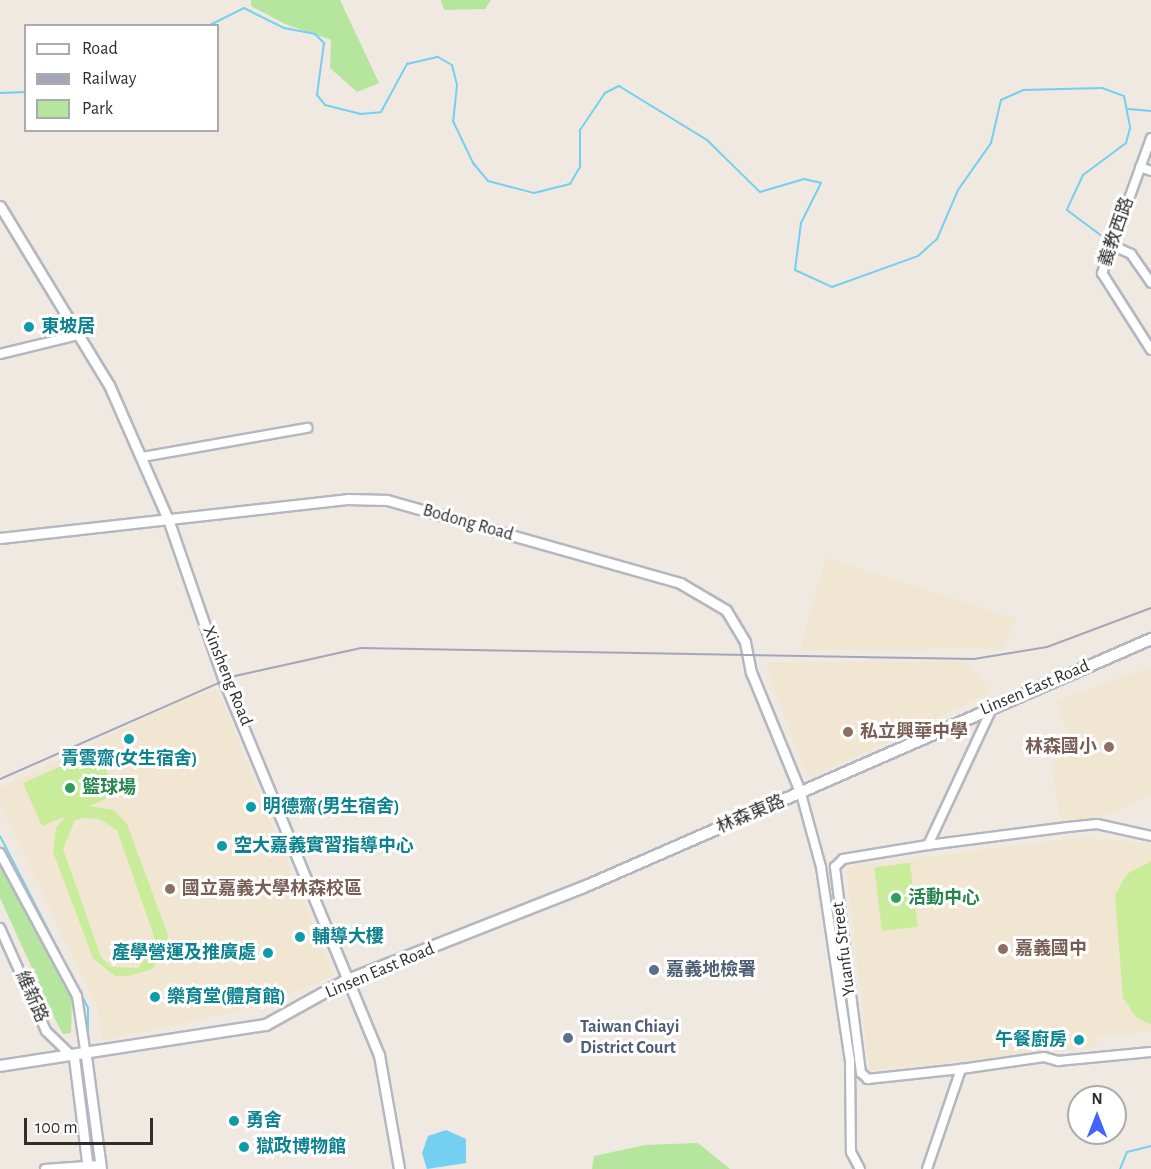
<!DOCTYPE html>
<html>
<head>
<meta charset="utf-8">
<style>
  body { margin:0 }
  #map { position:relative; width:1151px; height:1169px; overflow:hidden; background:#efe9e1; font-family:"Alegreya Sans","Noto Sans TC",sans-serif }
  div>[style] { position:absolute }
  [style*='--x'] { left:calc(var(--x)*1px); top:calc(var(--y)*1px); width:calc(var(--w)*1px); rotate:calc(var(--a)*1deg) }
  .education>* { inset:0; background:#f0e6d1 }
  .green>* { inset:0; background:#b6e59e }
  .pitch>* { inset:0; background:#c9ec9a; transform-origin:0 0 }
  .water>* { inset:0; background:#75cff0 }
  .stream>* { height:2px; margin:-1px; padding:0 1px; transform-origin:1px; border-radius:1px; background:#75cff0 }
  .roads { filter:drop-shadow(2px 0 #b4b7c1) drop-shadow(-2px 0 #b4b7c1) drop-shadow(0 2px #b4b7c1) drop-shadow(0 -2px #b4b7c1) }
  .minor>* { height:8px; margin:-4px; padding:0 4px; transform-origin:4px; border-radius:4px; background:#fff }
  .tertiary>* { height:9px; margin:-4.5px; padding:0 4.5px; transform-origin:4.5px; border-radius:4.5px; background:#fff }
  .secondary>* { height:10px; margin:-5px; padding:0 5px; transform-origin:5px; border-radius:5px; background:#fff }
  .rail>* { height:2px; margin:-1px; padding:0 1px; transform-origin:1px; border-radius:1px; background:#a3a6b8 }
  .dots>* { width:16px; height:16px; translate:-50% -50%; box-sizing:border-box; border:3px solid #fff; border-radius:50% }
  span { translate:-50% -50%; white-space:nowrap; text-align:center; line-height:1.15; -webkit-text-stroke:6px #fff; paint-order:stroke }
  .street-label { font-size:18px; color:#2e2e2e }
  .culture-label { font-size:18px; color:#0d838f; font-weight:700 }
  .left { translate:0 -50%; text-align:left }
  .right { translate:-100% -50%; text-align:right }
  .education-label { font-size:18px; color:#785e54; font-weight:700 }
  .leisure-label { font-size:18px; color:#27864d; font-weight:700 }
  .service-label { font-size:18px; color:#4e5e75; font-weight:700 }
  .legend { position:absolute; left:24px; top:24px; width:195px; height:108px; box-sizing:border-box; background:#fff; border:2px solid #ababab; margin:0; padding:8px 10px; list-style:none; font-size:18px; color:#2e2e2e }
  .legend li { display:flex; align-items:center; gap:12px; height:30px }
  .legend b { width:30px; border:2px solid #ababab }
  .north { position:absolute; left:1067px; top:1085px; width:60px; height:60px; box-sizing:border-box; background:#fff; border:2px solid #ababab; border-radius:50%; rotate:0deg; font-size:16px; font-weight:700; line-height:24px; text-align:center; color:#2e2e2e }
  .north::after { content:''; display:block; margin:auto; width:21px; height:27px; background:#4264fb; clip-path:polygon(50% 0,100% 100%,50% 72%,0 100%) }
  .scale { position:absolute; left:24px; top:1118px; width:129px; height:27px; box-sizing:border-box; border:3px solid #2e2e2e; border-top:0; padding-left:8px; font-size:18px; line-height:21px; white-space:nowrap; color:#2e2e2e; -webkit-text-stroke:4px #fff; paint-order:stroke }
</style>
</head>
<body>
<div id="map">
  <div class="education">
    <i style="clip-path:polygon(826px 558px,1016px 619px,1003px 649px,800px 650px)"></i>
    <i style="clip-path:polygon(765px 662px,968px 662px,991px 692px,812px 777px,805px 772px)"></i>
    <i style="clip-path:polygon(1151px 667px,1151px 794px,1102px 817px,1061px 824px,1052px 765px,1072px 743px,1057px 701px)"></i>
    <i style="clip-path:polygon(218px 690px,333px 975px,261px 1007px,103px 1040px,98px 1008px,0 803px,0 788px,188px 697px)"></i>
    <i style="clip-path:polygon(1086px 837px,1151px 844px,1151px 1032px,1098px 1036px,1096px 1047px,870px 1070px,846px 867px)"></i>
  </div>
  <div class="green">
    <i style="clip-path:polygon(251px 0,340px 0,379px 83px,357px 92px,330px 68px,331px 40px,285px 24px,251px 6px)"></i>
    <i style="clip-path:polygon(441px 0,491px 0,485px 9px,444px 10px)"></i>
    <i style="clip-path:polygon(0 859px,72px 998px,71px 1033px,63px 1034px,57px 1023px,0 898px)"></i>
    <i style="clip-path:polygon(698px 1143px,730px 1169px,592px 1169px,594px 1156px,645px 1145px)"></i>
  </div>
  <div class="pitch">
    <i style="clip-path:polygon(evenodd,97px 750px,117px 794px,89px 806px,114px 810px,127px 824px,168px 935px,167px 949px,152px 969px,129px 976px,115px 976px,93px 958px,53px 852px,56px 828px,66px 816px,42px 826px,23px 783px,97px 750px,83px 818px,99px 819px,117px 830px,156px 942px,138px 968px,112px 967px,101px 957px,63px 849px,75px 820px,83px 818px)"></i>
    <i style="clip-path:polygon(1151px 861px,1151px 1025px,1136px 1017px,1123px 998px,1115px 895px,1127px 874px)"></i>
    <i style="left:910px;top:863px;width:64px;height:36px;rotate:83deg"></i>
  </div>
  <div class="water">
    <i style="clip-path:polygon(446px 1130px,466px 1139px,466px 1163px,427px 1169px,422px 1153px,428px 1136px)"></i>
  </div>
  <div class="stream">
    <i style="--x:208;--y:26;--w:40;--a:-26.6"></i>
    <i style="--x:244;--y:8;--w:45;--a:26.6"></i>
    <i style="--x:284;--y:28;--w:32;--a:11"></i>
    <i style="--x:315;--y:34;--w:13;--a:45"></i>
    <i style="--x:324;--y:43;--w:52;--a:97.7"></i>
    <i style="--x:317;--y:95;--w:13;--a:51"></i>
    <i style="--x:325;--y:105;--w:36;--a:14"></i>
    <i style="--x:360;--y:114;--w:21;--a:-5"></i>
    <i style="--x:381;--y:112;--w:55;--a:-61.6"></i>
    <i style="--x:407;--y:64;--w:32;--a:-13"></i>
    <i style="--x:438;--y:57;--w:16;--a:30"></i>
    <i style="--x:452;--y:65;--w:21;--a:76"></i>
    <i style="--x:457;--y:85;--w:36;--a:96"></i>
    <i style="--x:453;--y:121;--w:47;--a:64.5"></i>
    <i style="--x:473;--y:163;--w:23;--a:50"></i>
    <i style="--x:488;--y:181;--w:48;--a:14.6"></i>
    <i style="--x:534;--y:193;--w:37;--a:-14"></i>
    <i style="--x:570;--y:184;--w:20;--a:-60"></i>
    <i style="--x:580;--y:167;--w:37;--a:-90"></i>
    <i style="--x:580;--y:130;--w:45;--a:-56"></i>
    <i style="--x:605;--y:93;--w:16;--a:-27"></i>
    <i style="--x:619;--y:86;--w:103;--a:31.5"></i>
    <i style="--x:707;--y:140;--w:74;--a:44.5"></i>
    <i style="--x:760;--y:192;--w:46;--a:-16.5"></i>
    <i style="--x:804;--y:179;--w:17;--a:13"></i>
    <i style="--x:821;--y:183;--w:45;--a:116.6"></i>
    <i style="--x:801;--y:223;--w:47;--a:97.3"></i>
    <i style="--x:795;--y:270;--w:41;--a:24.7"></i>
    <i style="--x:832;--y:287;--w:91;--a:-19.8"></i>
    <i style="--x:918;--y:256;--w:25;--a:-42"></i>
    <i style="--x:937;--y:239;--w:53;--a:-66.8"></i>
    <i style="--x:958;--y:190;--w:57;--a:-54.9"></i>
    <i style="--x:991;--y:143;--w:44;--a:-76.9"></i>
    <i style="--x:1001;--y:100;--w:24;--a:-24"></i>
    <i style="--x:1023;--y:90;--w:79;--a:-1.5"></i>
    <i style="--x:1102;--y:88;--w:23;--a:20"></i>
    <i style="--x:1124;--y:96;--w:33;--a:79"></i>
    <i style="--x:1130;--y:128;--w:16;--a:105"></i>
    <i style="--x:1126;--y:143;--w:54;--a:143.3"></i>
    <i style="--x:1083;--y:175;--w:38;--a:115"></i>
    <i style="--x:1067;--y:210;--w:45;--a:36.9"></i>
    <i style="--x:0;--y:93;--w:26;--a:-2"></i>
    <i style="--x:1128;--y:109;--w:23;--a:5"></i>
    <i style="--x:0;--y:836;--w:193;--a:62.9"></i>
    <i style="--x:88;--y:1008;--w:29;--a:90"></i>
    <i style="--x:1120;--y:1169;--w:18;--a:-68"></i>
    <i style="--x:1127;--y:1152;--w:25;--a:-14"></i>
  </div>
  <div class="roads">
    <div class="minor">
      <i style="--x:1151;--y:138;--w:144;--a:109.9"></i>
      <i style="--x:1102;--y:273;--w:91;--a:57.5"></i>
      <i style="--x:1140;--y:167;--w:12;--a:20"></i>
      <i style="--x:1111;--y:245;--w:22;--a:24"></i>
      <i style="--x:1131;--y:254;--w:35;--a:55"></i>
      <i style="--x:0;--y:354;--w:80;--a:-13.7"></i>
      <i style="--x:142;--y:457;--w:168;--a:-10"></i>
      <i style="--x:801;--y:794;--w:76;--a:74.7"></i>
      <i style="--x:821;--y:867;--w:195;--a:81.5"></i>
      <i style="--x:850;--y:1060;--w:92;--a:89.4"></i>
      <i style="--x:851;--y:1152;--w:19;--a:62"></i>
      <i style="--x:928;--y:845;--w:153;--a:-64.9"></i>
      <i style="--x:0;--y:853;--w:162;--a:61.7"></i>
      <i style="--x:77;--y:996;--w:61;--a:81.5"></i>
      <i style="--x:0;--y:928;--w:113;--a:65.9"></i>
      <i style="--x:46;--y:1031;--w:39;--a:44"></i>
      <i style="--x:961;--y:1069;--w:84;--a:-8.2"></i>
      <i style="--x:1044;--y:1057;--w:15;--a:16"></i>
      <i style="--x:1058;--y:1061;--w:93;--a:-5.5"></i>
      <i style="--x:45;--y:1169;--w:55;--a:-4.2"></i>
      <i style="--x:927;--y:1169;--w:106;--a:-71.2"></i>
      <i style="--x:961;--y:1069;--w:94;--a:173.9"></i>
      <i style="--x:868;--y:1079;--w:9;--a:-139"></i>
      <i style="--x:861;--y:1073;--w:208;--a:-97.2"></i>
      <i style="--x:835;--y:867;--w:11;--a:-45"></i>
      <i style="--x:843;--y:859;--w:86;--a:-9.4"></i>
      <i style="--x:928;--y:845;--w:141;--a:-7.3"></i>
      <i style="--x:1068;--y:827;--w:29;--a:-6"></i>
      <i style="--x:1097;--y:824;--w:55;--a:12.5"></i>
    </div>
    <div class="tertiary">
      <i style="--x:0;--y:206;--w:210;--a:58.7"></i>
      <i style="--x:109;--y:385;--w:150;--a:66.3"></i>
      <i style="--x:169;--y:522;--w:168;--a:70.9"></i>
      <i style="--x:224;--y:681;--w:405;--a:67.5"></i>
      <i style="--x:379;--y:1055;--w:116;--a:80"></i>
      <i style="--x:0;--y:538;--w:349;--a:-6.4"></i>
      <i style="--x:347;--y:499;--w:40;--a:1.4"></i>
      <i style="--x:387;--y:500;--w:305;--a:15.8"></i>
      <i style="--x:680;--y:583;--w:53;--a:30.4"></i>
      <i style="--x:726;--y:610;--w:37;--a:59"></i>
      <i style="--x:745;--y:642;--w:31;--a:79"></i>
      <i style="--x:751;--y:672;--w:132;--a:67.7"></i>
      <i style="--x:86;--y:1056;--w:114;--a:82.4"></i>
      <i style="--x:74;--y:1058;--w:112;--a:82.8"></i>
    </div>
    <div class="secondary">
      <i style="--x:0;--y:1066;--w:269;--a:-8.8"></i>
      <i style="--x:266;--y:1025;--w:90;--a:-29.1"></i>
      <i style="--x:345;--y:981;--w:257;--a:-21.5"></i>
      <i style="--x:584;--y:887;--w:619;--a:-23.62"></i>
    </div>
  </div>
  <div class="rail">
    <i style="--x:0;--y:779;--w:257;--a:-23.7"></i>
    <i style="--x:235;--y:676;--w:129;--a:-12.5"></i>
    <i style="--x:361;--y:648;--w:613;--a:1.03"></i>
    <i style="--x:974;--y:659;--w:74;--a:-9.3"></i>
    <i style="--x:1047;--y:647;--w:111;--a:-20.6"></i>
  </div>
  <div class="dots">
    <i style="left:29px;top:327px;background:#0f9aa8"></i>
    <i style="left:848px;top:732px;background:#8d6e63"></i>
    <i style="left:129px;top:739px;background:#0f9aa8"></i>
    <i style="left:1109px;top:747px;background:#8d6e63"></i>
    <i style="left:70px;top:788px;background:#2e9e5b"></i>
    <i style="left:251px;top:807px;background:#0f9aa8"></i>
    <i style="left:222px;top:846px;background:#0f9aa8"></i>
    <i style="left:170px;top:889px;background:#8d6e63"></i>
    <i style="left:896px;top:898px;background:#2e9e5b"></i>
    <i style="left:300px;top:937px;background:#0f9aa8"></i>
    <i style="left:1003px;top:949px;background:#8d6e63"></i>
    <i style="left:268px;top:953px;background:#0f9aa8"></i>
    <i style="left:654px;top:970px;background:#5c6f8a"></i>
    <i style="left:155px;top:997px;background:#0f9aa8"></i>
    <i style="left:568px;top:1038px;background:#5c6f8a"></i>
    <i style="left:1079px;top:1040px;background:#0f9aa8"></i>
    <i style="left:234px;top:1121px;background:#0f9aa8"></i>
    <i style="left:244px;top:1147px;background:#0f9aa8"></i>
  </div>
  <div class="street-label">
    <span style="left:1117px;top:232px;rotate:-71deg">義教西路</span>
    <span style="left:468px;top:523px;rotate:16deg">Bodong Road</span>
    <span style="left:227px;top:676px;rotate:68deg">Xinsheng Road</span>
    <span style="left:1035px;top:688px;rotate:-23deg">Linsen East Road</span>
    <span style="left:751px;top:815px;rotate:-23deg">林森東路</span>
    <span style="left:844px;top:949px;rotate:-97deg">Yuanfu Street</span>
    <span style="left:380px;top:971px;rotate:-23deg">Linsen East Road</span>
    <span style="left:31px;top:997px;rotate:66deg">維新路</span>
  </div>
  <div class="culture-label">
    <span class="left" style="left:41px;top:327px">東坡居</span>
    <span style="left:129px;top:759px">青雲齋(女生宿舍)</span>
    <span class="left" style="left:263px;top:807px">明德齋(男生宿舍)</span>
    <span class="left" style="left:234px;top:846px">空大嘉義實習指導中心</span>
    <span class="left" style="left:312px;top:937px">輔導大樓</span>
    <span class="right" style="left:256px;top:953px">產學營運及推廣處</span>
    <span class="left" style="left:167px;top:997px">樂育堂(體育館)</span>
    <span class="right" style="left:1067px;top:1040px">午餐廚房</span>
    <span class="left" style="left:246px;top:1121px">勇舍</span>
    <span class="left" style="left:256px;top:1147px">獄政博物館</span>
  </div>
  <div class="education-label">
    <span class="left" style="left:860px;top:732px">私立興華中學</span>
    <span class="right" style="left:1097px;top:747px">林森國小</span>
    <span class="left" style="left:182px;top:889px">國立嘉義大學林森校區</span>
    <span class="left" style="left:1015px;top:949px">嘉義國中</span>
  </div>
  <div class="leisure-label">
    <span class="left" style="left:82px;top:788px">籃球場</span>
    <span class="left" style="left:908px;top:898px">活動中心</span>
  </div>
  <div class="service-label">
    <span class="left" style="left:666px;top:970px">嘉義地檢署</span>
    <span class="left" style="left:580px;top:1038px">Taiwan Chiayi<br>District Court</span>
  </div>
  <ul class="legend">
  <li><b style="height:8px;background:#fff"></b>Road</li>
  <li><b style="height:8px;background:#a3a6b8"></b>Railway</li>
  <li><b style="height:16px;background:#b6e59e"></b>Park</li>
  </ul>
  <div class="north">N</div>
  <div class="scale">100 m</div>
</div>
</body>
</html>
